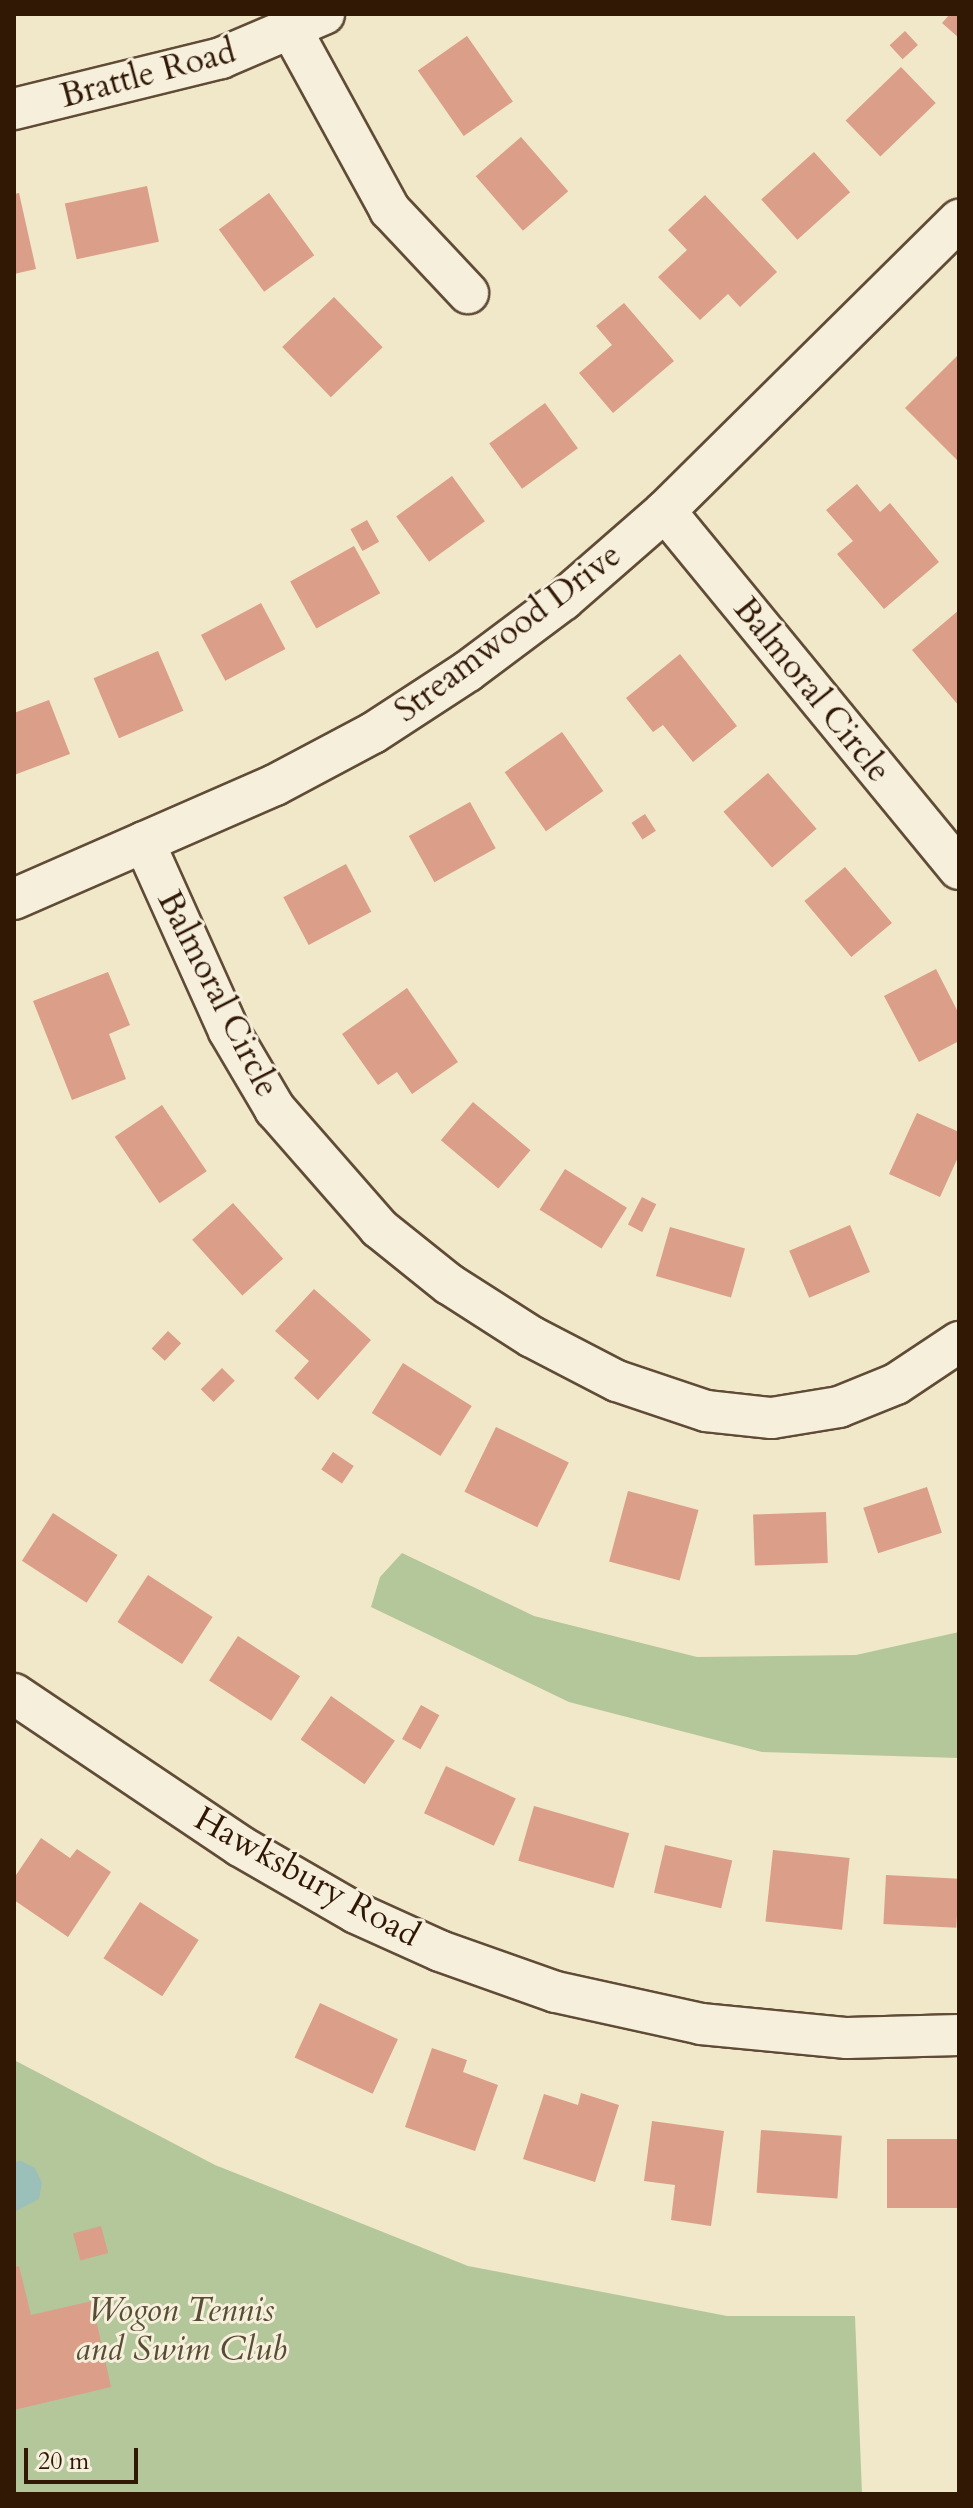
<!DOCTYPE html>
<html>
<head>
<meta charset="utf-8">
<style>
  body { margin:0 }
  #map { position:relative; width:973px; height:2508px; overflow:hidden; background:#f1e7c9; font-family:Cardo,serif }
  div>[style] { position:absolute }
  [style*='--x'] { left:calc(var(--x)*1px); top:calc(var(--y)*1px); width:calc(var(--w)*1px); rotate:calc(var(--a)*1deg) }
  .green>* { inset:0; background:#b3c79b }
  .water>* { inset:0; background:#9bbfb9 }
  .building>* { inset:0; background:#db9e88; transform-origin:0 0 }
  .roads { filter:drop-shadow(2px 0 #604c36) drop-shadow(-2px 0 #604c36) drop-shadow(0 2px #604c36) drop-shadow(0 -2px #604c36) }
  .minor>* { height:40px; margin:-20px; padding:0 20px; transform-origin:20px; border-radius:20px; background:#f6efdc }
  span { translate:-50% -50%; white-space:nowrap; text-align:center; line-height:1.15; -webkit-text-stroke:6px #f6efdc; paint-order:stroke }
  .street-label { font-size:34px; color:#301805 }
  .park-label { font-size:34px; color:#574d32; font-style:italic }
  .frame { position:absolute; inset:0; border:16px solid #301805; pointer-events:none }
  .scale { position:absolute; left:24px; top:2448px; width:114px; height:36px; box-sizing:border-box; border:4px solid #301805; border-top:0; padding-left:10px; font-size:24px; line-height:28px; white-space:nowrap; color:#301805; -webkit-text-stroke:6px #f6efdc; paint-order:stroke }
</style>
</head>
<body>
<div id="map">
  <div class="green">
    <i style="clip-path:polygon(402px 1553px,534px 1616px,697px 1657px,856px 1655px,959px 1632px,959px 1758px,762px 1752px,569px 1702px,371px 1607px,380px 1577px)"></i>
    <i style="clip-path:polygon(14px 2060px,215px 2165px,468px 2266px,727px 2316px,855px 2316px,862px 2494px,14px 2494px)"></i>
  </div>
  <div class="water">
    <i style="clip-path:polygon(21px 2161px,35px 2168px,42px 2183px,39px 2199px,14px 2212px,14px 2162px)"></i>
  </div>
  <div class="building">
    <i style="clip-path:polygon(950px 14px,959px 14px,959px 38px,942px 23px)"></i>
    <i style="left:905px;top:31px;width:19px;height:21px;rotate:47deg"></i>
    <i style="left:467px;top:36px;width:80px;height:60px;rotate:55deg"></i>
    <i style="left:901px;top:67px;width:50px;height:77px;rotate:46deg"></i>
    <i style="left:521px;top:137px;width:72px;height:60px;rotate:49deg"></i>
    <i style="left:814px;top:152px;width:54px;height:71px;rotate:48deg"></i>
    <i style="left:147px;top:186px;width:57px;height:84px;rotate:78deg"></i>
    <i style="clip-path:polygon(19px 193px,36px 269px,14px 274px,14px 194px)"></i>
    <i style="left:269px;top:193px;width:77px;height:62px;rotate:54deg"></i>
    <i style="clip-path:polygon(705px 195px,777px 272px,740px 307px,728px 294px,700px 320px,658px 277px,687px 250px,668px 230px)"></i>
    <i style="left:334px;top:297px;width:70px;height:72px;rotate:46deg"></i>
    <i style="clip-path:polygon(624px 303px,674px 361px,613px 413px,579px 373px,612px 345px,596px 326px)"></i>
    <i style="clip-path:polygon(959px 354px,959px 462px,905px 408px)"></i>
    <i style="left:545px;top:403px;width:56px;height:69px;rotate:54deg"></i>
    <i style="left:452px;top:476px;width:56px;height:69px;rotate:54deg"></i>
    <i style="clip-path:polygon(857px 484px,880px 512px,890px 503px,939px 562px,884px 609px,837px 554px,853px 541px,826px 510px)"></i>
    <i style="left:367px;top:520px;width:25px;height:19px;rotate:61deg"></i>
    <i style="left:354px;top:546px;width:54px;height:73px;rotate:61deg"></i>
    <i style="left:261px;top:603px;width:52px;height:68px;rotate:62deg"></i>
    <i style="clip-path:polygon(959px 610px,959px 706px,912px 650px)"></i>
    <i style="left:158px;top:651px;width:65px;height:70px;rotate:67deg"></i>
    <i style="clip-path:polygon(680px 654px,737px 726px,693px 762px,663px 725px,653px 732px,626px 698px)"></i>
    <i style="clip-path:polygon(49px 700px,70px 754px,14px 775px,14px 713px)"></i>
    <i style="left:562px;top:732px;width:72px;height:70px;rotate:55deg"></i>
    <i style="left:768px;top:773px;width:74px;height:59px;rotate:49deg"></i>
    <i style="left:470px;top:802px;width:53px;height:70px;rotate:61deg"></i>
    <i style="left:645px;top:814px;width:20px;height:16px;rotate:57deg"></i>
    <i style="left:346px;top:864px;width:54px;height:71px;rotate:62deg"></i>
    <i style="left:845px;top:867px;width:73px;height:53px;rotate:50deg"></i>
    <i style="clip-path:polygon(936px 969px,959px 1014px,959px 1041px,919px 1062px,884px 996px)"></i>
    <i style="clip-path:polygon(108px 972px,130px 1025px,109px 1034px,126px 1079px,72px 1100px,33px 1001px)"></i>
    <i style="clip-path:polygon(407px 988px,458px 1062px,412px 1094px,397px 1072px,378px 1085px,342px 1034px)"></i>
    <i style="left:473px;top:1102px;width:75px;height:50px;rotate:40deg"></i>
    <i style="left:162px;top:1105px;width:80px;height:57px;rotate:56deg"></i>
    <i style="clip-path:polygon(917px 1113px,959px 1132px,959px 1155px,940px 1197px,889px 1174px)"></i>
    <i style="left:565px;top:1169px;width:73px;height:48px;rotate:32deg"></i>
    <i style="left:642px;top:1197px;width:16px;height:31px;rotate:27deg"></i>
    <i style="left:233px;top:1203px;width:75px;height:55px;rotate:48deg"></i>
    <i style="left:850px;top:1225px;width:51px;height:66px;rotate:67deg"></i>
    <i style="left:670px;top:1227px;width:78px;height:51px;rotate:16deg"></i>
    <i style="clip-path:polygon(314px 1289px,371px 1340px,318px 1400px,294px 1378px,309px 1361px,275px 1331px)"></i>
    <i style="left:168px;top:1331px;width:18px;height:24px;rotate:43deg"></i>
    <i style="left:403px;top:1363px;width:81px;height:59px;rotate:32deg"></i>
    <i style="left:222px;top:1368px;width:18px;height:30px;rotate:45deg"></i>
    <i style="left:496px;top:1427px;width:81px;height:72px;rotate:26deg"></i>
    <i style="left:333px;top:1452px;width:25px;height:21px;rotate:34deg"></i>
    <i style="left:927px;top:1487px;width:48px;height:67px;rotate:72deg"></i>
    <i style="left:628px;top:1491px;width:73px;height:73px;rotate:15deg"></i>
    <i style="left:826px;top:1512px;width:51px;height:73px;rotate:88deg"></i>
    <i style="left:53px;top:1513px;width:77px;height:57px;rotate:33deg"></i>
    <i style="left:148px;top:1575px;width:77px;height:56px;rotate:33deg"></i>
    <i style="left:238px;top:1636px;width:74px;height:53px;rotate:33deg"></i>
    <i style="left:331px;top:1696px;width:78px;height:53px;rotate:35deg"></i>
    <i style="left:421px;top:1705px;width:21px;height:39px;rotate:29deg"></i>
    <i style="left:446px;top:1766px;width:77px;height:52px;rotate:25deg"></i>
    <i style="left:534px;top:1806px;width:99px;height:57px;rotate:16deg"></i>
    <i style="clip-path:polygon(41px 1838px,70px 1858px,77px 1849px,111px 1872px,68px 1937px,14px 1900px,14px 1878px)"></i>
    <i style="left:665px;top:1845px;width:69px;height:49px;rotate:13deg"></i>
    <i style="left:773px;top:1850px;width:77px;height:72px;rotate:6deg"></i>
    <i style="left:886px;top:1875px;width:73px;height:49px;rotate:3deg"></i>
    <i style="left:140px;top:1902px;width:70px;height:67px;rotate:33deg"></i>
    <i style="left:320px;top:2003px;width:86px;height:60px;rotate:25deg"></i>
    <i style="clip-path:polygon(432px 2048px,467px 2060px,463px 2072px,498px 2085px,475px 2151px,405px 2127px)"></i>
    <i style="clip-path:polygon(581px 2093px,619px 2105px,595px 2182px,523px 2159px,544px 2094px,578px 2105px)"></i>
    <i style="clip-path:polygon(652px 2121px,724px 2131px,711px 2226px,671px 2220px,675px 2185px,644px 2181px)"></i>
    <i style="left:761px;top:2130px;width:81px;height:63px;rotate:4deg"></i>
    <i style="left:959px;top:2139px;width:69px;height:72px;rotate:90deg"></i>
    <i style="left:101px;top:2226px;width:28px;height:29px;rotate:75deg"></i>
    <i style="clip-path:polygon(19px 2266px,31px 2315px,92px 2301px,111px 2387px,14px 2410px,14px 2267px)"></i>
  </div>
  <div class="roads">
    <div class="minor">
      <i style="--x:292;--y:31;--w:204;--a:61.3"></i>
      <i style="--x:390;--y:210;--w:114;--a:46.8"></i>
      <i style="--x:14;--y:109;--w:213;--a:-13.8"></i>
      <i style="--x:221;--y:58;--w:112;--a:-23.1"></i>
      <i style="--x:665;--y:511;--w:463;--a:50.6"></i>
      <i style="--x:144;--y:842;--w:207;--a:65.8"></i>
      <i style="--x:229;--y:1031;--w:91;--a:59.5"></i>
      <i style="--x:275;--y:1109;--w:158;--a:48.8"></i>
      <i style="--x:379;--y:1228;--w:90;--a:38.7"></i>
      <i style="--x:449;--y:1284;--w:98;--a:32.6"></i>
      <i style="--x:532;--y:1337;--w:96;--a:27.4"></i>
      <i style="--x:617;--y:1381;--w:94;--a:18.6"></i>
      <i style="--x:706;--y:1411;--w:66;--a:6.1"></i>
      <i style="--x:772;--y:1418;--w:68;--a:-9.3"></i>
      <i style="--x:839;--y:1407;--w:61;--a:-22"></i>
      <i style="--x:896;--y:1384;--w:76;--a:-33.7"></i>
      <i style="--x:14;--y:899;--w:285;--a:-23.6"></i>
      <i style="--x:275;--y:785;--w:111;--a:-28"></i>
      <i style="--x:373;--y:733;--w:113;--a:-33.1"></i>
      <i style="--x:468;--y:671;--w:119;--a:-36.8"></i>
      <i style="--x:563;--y:600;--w:135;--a:-41.1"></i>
      <i style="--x:665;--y:511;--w:414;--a:-44.7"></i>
      <i style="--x:14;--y:1694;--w:272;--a:33.9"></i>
      <i style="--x:240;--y:1846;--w:134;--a:30"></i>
      <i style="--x:356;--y:1913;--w:92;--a:24.3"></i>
      <i style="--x:440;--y:1951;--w:123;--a:19.5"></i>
      <i style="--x:556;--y:1992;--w:148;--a:12.4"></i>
      <i style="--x:701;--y:2024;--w:147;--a:5.5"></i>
      <i style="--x:847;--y:2038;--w:112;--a:-1.5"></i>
    </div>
  </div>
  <div class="street-label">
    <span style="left:148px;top:74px;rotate:-15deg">Brattle Road</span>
    <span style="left:508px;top:633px;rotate:-37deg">Streamwood Drive</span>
    <span style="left:812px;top:690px;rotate:51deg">Balmoral Circle</span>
    <span style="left:218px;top:994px;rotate:63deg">Balmoral Circle</span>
    <span style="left:307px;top:1877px;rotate:29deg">Hawksbury Road</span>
  </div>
  <div class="park-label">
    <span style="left:181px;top:2330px">Wogon Tennis<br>and Swim Club</span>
  </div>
  <div class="frame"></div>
  <div class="scale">20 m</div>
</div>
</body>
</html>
